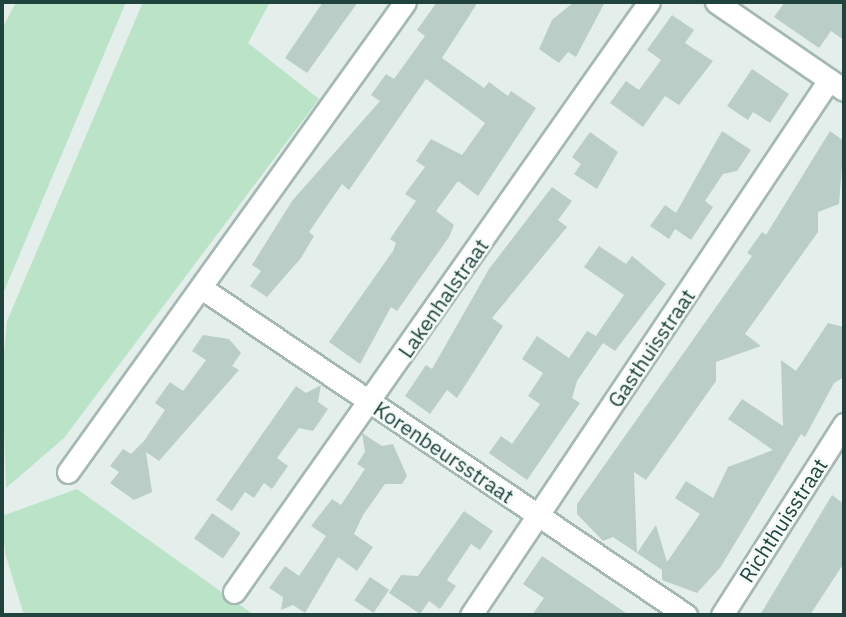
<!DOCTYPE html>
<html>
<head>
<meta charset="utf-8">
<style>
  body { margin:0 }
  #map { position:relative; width:846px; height:617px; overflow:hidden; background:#e4efeb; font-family:"IBM Plex Sans",sans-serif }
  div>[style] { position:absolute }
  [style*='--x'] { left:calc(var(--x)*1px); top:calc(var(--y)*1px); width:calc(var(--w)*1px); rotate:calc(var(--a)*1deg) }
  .green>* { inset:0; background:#bae3c8 }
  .building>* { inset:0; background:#bbcdc7; transform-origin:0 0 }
  .roads { filter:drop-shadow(2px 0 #a5b8b3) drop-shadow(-2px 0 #a5b8b3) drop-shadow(0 2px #a5b8b3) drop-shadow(0 -2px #a5b8b3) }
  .street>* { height:21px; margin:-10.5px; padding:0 10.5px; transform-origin:10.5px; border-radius:10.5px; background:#fff }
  span { translate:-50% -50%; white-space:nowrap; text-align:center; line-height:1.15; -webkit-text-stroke:5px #f5fbf8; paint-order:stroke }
  .street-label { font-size:21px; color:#20433d }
  .frame { position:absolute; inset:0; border:4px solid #20433d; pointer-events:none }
</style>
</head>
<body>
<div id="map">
  <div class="green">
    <i style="clip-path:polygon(16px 2px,126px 2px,2px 296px,2px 29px)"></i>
    <i style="clip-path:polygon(143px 2px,270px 2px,248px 43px,319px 99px,64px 438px,6px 488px,2px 375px,7px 321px)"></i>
    <i style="clip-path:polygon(77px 489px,254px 615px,24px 615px,5px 553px,2px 516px)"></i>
  </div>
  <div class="building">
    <i style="clip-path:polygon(323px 2px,358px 2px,307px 73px,285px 58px)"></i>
    <i style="clip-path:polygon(437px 2px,478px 2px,442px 58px,484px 88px,489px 82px,508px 96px,511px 91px,536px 108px,478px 196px,458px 181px,436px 211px,454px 225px,449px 237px,397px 311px,391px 307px,360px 364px,329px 342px,393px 251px,396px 243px,390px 239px,416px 201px,405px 194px,425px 167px,416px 161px,431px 139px,462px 155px,485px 123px,426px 79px,349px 190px,342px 184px,309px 232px,314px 236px,301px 258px,267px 297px,250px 286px,261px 271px,252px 265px,292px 201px,380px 101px,371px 95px,386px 74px,394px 79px,425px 36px,417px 30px)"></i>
    <i style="clip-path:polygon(574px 2px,605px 2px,576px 57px,568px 52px,559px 63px,539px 49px,552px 20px)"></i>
    <i style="clip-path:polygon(785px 2px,844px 2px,844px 40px,831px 31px,819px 48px,774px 17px)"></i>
    <i style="clip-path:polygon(672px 15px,694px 30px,685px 43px,713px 61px,679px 105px,665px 96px,643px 127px,610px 103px,626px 81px,639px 90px,661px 60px,647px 50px)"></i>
    <i style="clip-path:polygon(752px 69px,789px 94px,770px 123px,753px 112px,748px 120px,727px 106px)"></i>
    <i style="clip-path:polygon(722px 131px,751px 150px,737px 171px,723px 174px,705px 201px,713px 207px,691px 240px,675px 229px,669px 239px,650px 226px,665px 205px,676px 213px)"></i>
    <i style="clip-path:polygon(830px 131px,844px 141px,839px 204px,818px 212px,818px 232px,745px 334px,761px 346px,716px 362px,716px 381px,646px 480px,634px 472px,637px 553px,656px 525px,667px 562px,700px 514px,675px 498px,686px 481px,713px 498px,728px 467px,773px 450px,728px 419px,742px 399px,783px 426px,781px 360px,796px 371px,828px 323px,844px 327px,844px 377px,834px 383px,805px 437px,801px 434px,720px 568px,697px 593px,662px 580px,662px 570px,613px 537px,603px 541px,577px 514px,577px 504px,752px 256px,747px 253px,762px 232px,766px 235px)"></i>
    <i style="clip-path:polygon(590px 132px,618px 152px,597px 189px,574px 174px,581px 164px,572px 157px)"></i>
    <i style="clip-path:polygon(552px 187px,572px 201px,558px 220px,567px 227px,492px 318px,503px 326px,457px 398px,447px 390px,430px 414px,405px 396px,426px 365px,432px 369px,489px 269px)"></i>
    <i style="clip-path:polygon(599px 246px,626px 264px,632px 256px,666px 284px,615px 351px,603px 343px,577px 381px,572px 398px,580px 403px,527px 480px,489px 453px,501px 436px,512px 444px,540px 404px,528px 396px,543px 373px,522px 359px,537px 336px,569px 358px,587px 331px,596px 336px,624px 295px,584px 267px)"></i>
    <i style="clip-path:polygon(203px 335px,229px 339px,241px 353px,232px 366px,239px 370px,159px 461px,146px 452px,152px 492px,134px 500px,110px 483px,119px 472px,110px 466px,123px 449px,131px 454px,144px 441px,165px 410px,155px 403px,170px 382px,183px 391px,206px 360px,192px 351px)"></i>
    <i style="clip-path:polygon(321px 385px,318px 402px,328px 409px,313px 431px,299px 428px,277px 458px,288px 466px,272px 489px,264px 483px,254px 498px,245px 492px,232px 511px,216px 500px,296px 386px,306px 393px)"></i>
    <i style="clip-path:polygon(362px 433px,382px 446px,393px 444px,407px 476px,402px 484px,385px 484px,363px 515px,354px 534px,373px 547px,357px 571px,338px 557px,305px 613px,293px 605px,281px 610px,283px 597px,269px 588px,285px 566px,299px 576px,326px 536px,311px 526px,332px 499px,341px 505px,365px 469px,357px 464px,365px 452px)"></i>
    <i style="clip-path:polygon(832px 495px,844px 504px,844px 563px,810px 615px,760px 615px)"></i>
    <i style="clip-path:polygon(464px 511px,493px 531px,480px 550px,471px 544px,447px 580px,456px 586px,440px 609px,429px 601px,420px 614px,389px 593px,401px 575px,418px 576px)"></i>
    <i style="left:212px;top:513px;width:35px;height:31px;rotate:35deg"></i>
    <i style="clip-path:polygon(542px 556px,629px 615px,532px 615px,544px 598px,523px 584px)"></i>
    <i style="left:370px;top:577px;width:23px;height:28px;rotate:34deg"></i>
  </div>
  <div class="roads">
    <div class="street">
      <i style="--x:716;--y:2;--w:155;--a:34.5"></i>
      <i style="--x:203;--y:289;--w:583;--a:34.02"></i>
      <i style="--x:68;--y:472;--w:578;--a:-54.36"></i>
      <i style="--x:234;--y:592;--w:721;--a:-54.88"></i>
      <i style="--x:471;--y:615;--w:644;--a:-56.21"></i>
      <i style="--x:722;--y:615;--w:227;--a:-57.4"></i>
    </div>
  </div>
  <div class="street-label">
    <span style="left:443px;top:298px;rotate:-55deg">Lakenhalstraat</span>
    <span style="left:651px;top:348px;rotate:-56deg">Gasthuisstraat</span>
    <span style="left:444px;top:452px;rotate:34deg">Korenbeursstraat</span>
    <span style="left:783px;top:520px;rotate:-57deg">Richthuisstraat</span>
  </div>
  <div class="frame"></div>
</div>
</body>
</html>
